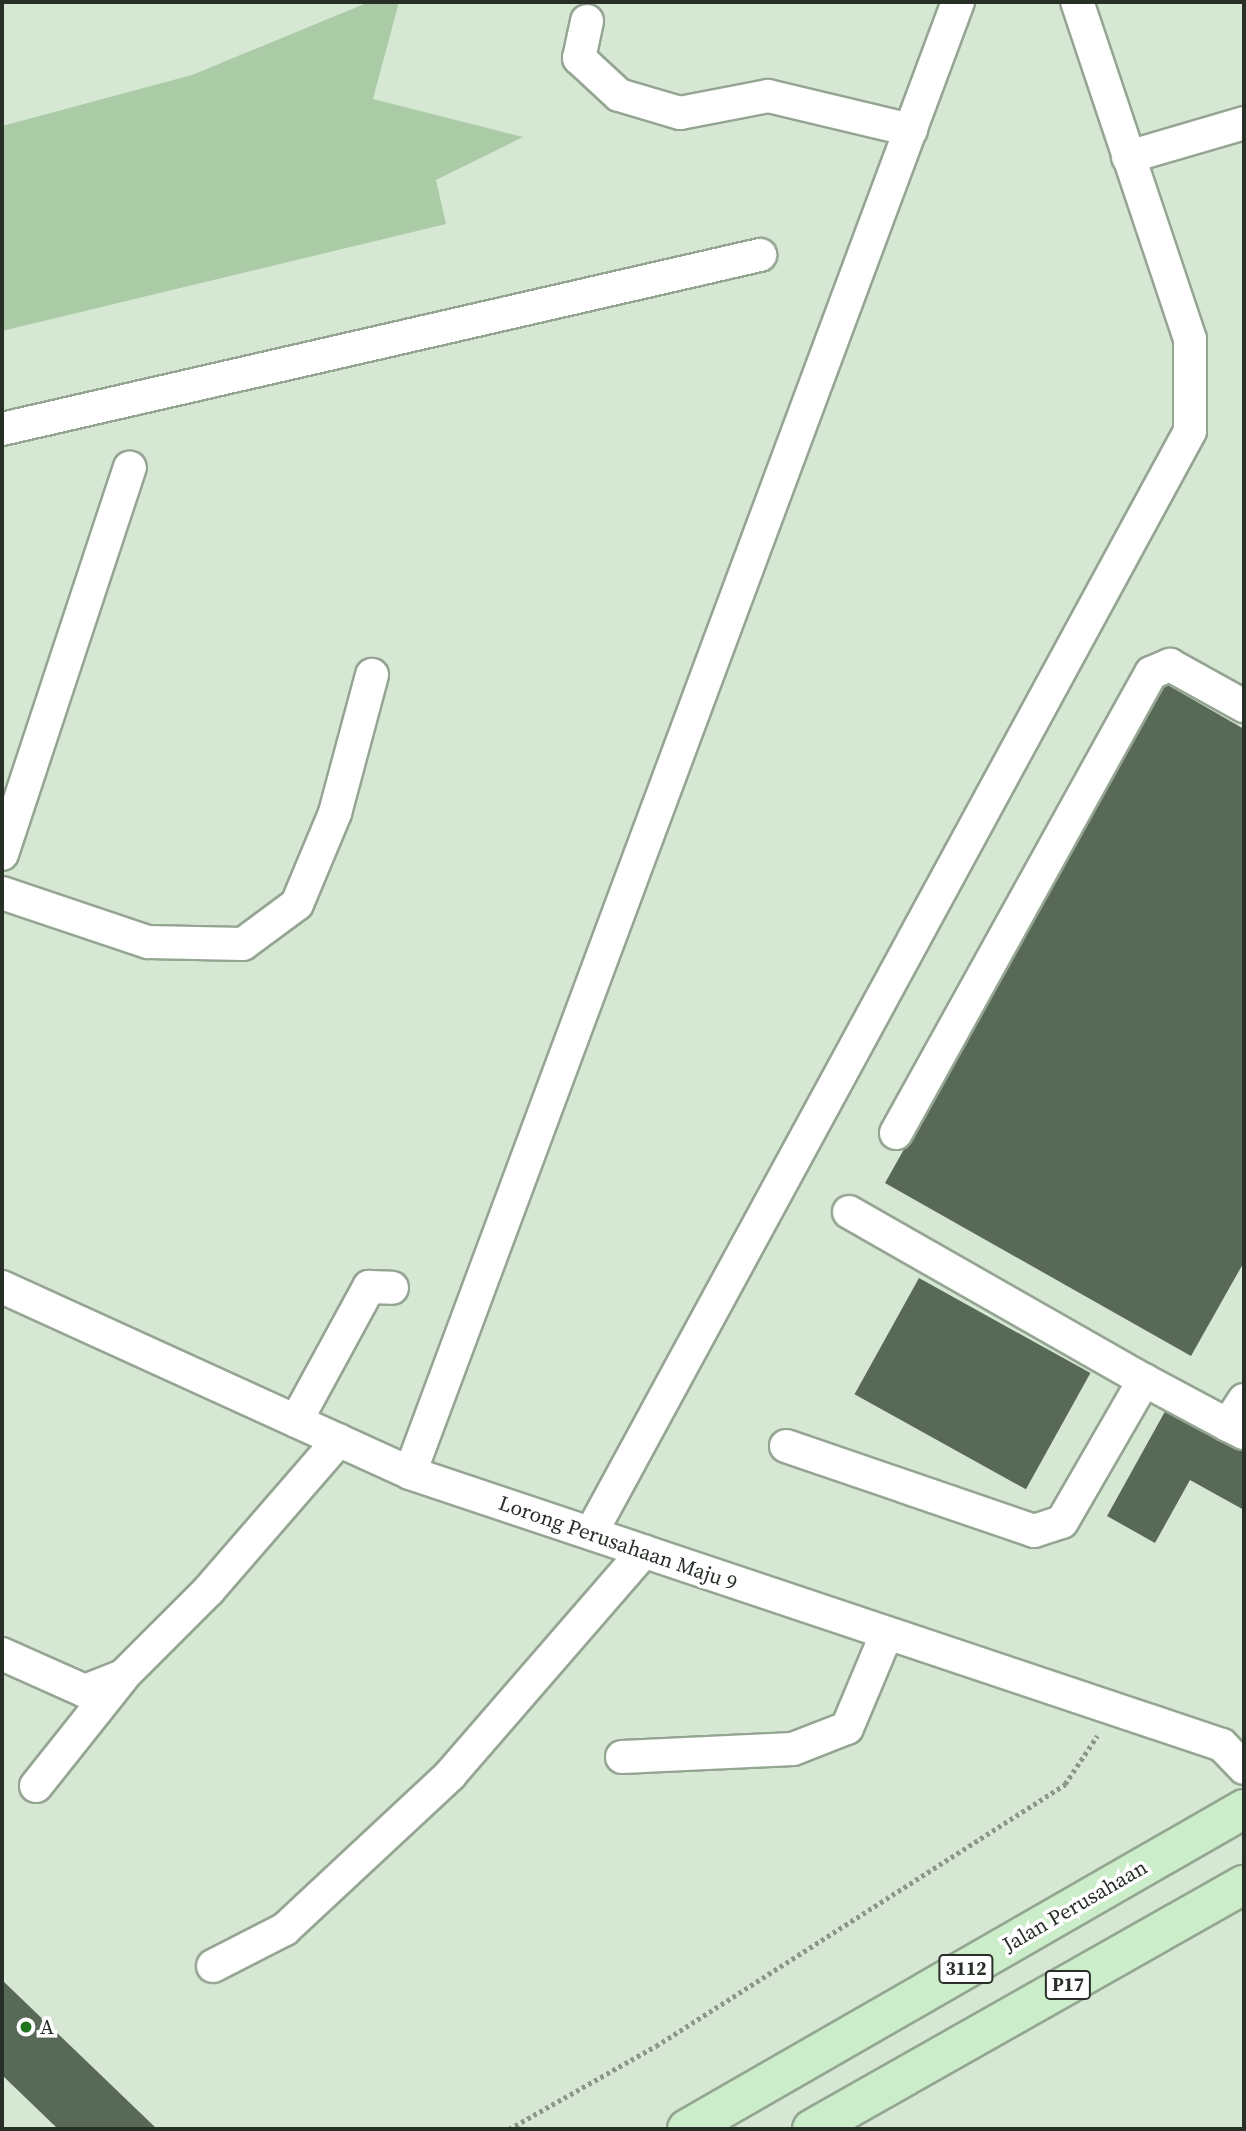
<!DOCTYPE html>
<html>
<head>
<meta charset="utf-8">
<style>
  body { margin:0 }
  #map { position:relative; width:1246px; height:2131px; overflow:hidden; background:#d6e8d4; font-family:"Source Serif 4",serif }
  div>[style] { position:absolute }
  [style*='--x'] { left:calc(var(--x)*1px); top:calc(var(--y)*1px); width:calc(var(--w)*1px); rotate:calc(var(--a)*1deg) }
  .green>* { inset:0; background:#aacba6 }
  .building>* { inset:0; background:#596957; transform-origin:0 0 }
  .path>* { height:4.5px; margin-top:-2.25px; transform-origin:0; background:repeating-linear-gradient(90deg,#8b9889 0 3.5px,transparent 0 7px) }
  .roads { filter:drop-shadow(2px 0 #94a692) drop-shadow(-2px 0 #94a692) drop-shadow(0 2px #94a692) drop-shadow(0 -2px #94a692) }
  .minor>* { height:32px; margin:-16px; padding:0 16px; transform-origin:16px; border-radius:16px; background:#fff }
  .major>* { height:38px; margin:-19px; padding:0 19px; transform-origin:19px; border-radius:19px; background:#ccedc9 }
  .dots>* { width:19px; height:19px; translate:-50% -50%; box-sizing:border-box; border:4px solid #fff; border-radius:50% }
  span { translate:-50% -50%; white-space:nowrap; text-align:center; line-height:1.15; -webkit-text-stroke:7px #fff; paint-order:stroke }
  .shield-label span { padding:2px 5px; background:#fff; border:2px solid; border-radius:5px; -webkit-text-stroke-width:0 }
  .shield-label { font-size:19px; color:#282f27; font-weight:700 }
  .street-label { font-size:21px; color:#282f27 }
  .poi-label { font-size:21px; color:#282f27 }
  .left { translate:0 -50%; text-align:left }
  .frame { position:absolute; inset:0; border:4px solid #282f27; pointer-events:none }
</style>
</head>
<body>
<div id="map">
  <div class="green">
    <i style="clip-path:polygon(369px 2px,399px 2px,373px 99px,523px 137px,436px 180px,446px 224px,2px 331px,2px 126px,192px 75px)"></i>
  </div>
  <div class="building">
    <i style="clip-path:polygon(1166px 684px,1244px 729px,1244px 1262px,1191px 1356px,885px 1183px)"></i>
    <i style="left:919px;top:1278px;width:196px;height:133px;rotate:29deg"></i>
    <i style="clip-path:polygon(1168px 1406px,1244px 1448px,1244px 1510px,1190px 1480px,1155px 1543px,1107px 1516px)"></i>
    <i style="clip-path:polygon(2px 1980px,157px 2129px,58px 2129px,2px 2075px)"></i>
  </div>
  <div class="path">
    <i style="--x:509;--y:2129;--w:169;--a:-29.5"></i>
    <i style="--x:656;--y:2046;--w:486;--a:-32.6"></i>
    <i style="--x:1065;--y:1784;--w:58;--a:-56.3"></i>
  </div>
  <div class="roads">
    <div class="minor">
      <i style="--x:587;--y:21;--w:38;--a:102"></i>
      <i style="--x:579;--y:58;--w:54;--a:42.8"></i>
      <i style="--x:619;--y:95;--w:64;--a:16.4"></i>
      <i style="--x:680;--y:113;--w:90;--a:-10.9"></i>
      <i style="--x:768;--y:96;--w:147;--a:13.4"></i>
      <i style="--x:1128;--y:157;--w:121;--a:-16.3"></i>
      <i style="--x:2;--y:429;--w:778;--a:-12.93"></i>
      <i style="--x:2;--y:854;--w:407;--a:-71.7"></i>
      <i style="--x:2;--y:893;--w:154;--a:18.6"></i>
      <i style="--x:148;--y:942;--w:95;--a:1.2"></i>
      <i style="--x:243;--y:944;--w:67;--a:-36.5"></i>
      <i style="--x:297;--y:904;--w:99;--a:-67.3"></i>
      <i style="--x:335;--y:813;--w:143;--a:-75"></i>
      <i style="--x:896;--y:1133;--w:526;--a:-61"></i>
      <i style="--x:1151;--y:673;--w:21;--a:-23"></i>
      <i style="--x:1170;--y:665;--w:85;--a:29"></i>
      <i style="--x:849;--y:1212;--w:339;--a:29.7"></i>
      <i style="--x:2;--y:1287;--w:448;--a:24.5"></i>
      <i style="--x:410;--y:1473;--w:856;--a:18.52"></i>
      <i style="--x:1222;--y:1745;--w:32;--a:46"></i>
      <i style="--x:1244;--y:1400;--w:30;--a:123"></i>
      <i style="--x:1228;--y:1425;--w:18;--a:27"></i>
      <i style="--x:296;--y:1421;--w:153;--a:-61.4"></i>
      <i style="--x:369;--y:1287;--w:23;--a:2"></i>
      <i style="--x:786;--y:1446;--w:262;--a:18.9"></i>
      <i style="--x:1034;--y:1531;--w:29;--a:-18"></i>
      <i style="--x:1062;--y:1522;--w:164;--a:-60"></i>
      <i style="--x:1144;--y:1380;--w:95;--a:28.2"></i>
      <i style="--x:410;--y:1473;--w:1570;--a:-69.57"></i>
      <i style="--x:591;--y:1533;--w:1254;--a:-61.47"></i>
      <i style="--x:1190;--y:431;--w:92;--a:-90"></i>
      <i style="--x:1190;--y:339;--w:355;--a:-108.5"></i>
      <i style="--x:2;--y:1654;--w:91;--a:24"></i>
      <i style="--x:85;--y:1691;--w:41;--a:-21.5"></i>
      <i style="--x:123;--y:1676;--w:122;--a:-45"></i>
      <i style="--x:209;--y:1590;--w:198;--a:-49.1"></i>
      <i style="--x:622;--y:1757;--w:171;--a:-2.7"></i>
      <i style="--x:793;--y:1749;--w:58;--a:-21.3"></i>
      <i style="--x:847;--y:1728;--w:103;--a:-67.2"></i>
      <i style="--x:36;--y:1786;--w:138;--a:-51.5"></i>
      <i style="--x:213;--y:1966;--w:81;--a:-27.2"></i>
      <i style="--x:285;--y:1929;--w:226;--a:-43"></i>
      <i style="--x:450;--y:1775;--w:296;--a:-49.1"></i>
    </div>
    <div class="major">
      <i style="--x:687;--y:2129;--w:642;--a:-29.88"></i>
      <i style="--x:812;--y:2129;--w:496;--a:-29.5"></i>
    </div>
  </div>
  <div class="dots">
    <i style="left:26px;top:2027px;background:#20741d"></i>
  </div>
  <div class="shield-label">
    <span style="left:966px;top:1969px">3112</span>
    <span style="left:1068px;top:1985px">P17</span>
  </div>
  <div class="street-label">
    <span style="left:618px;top:1543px;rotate:19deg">Lorong Perusahaan Maju 9</span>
    <span style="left:1075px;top:1906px;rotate:-30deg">Jalan Perusahaan</span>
  </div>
  <div class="poi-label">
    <span class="left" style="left:40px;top:2027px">A</span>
  </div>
  <div class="frame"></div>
</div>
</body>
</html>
